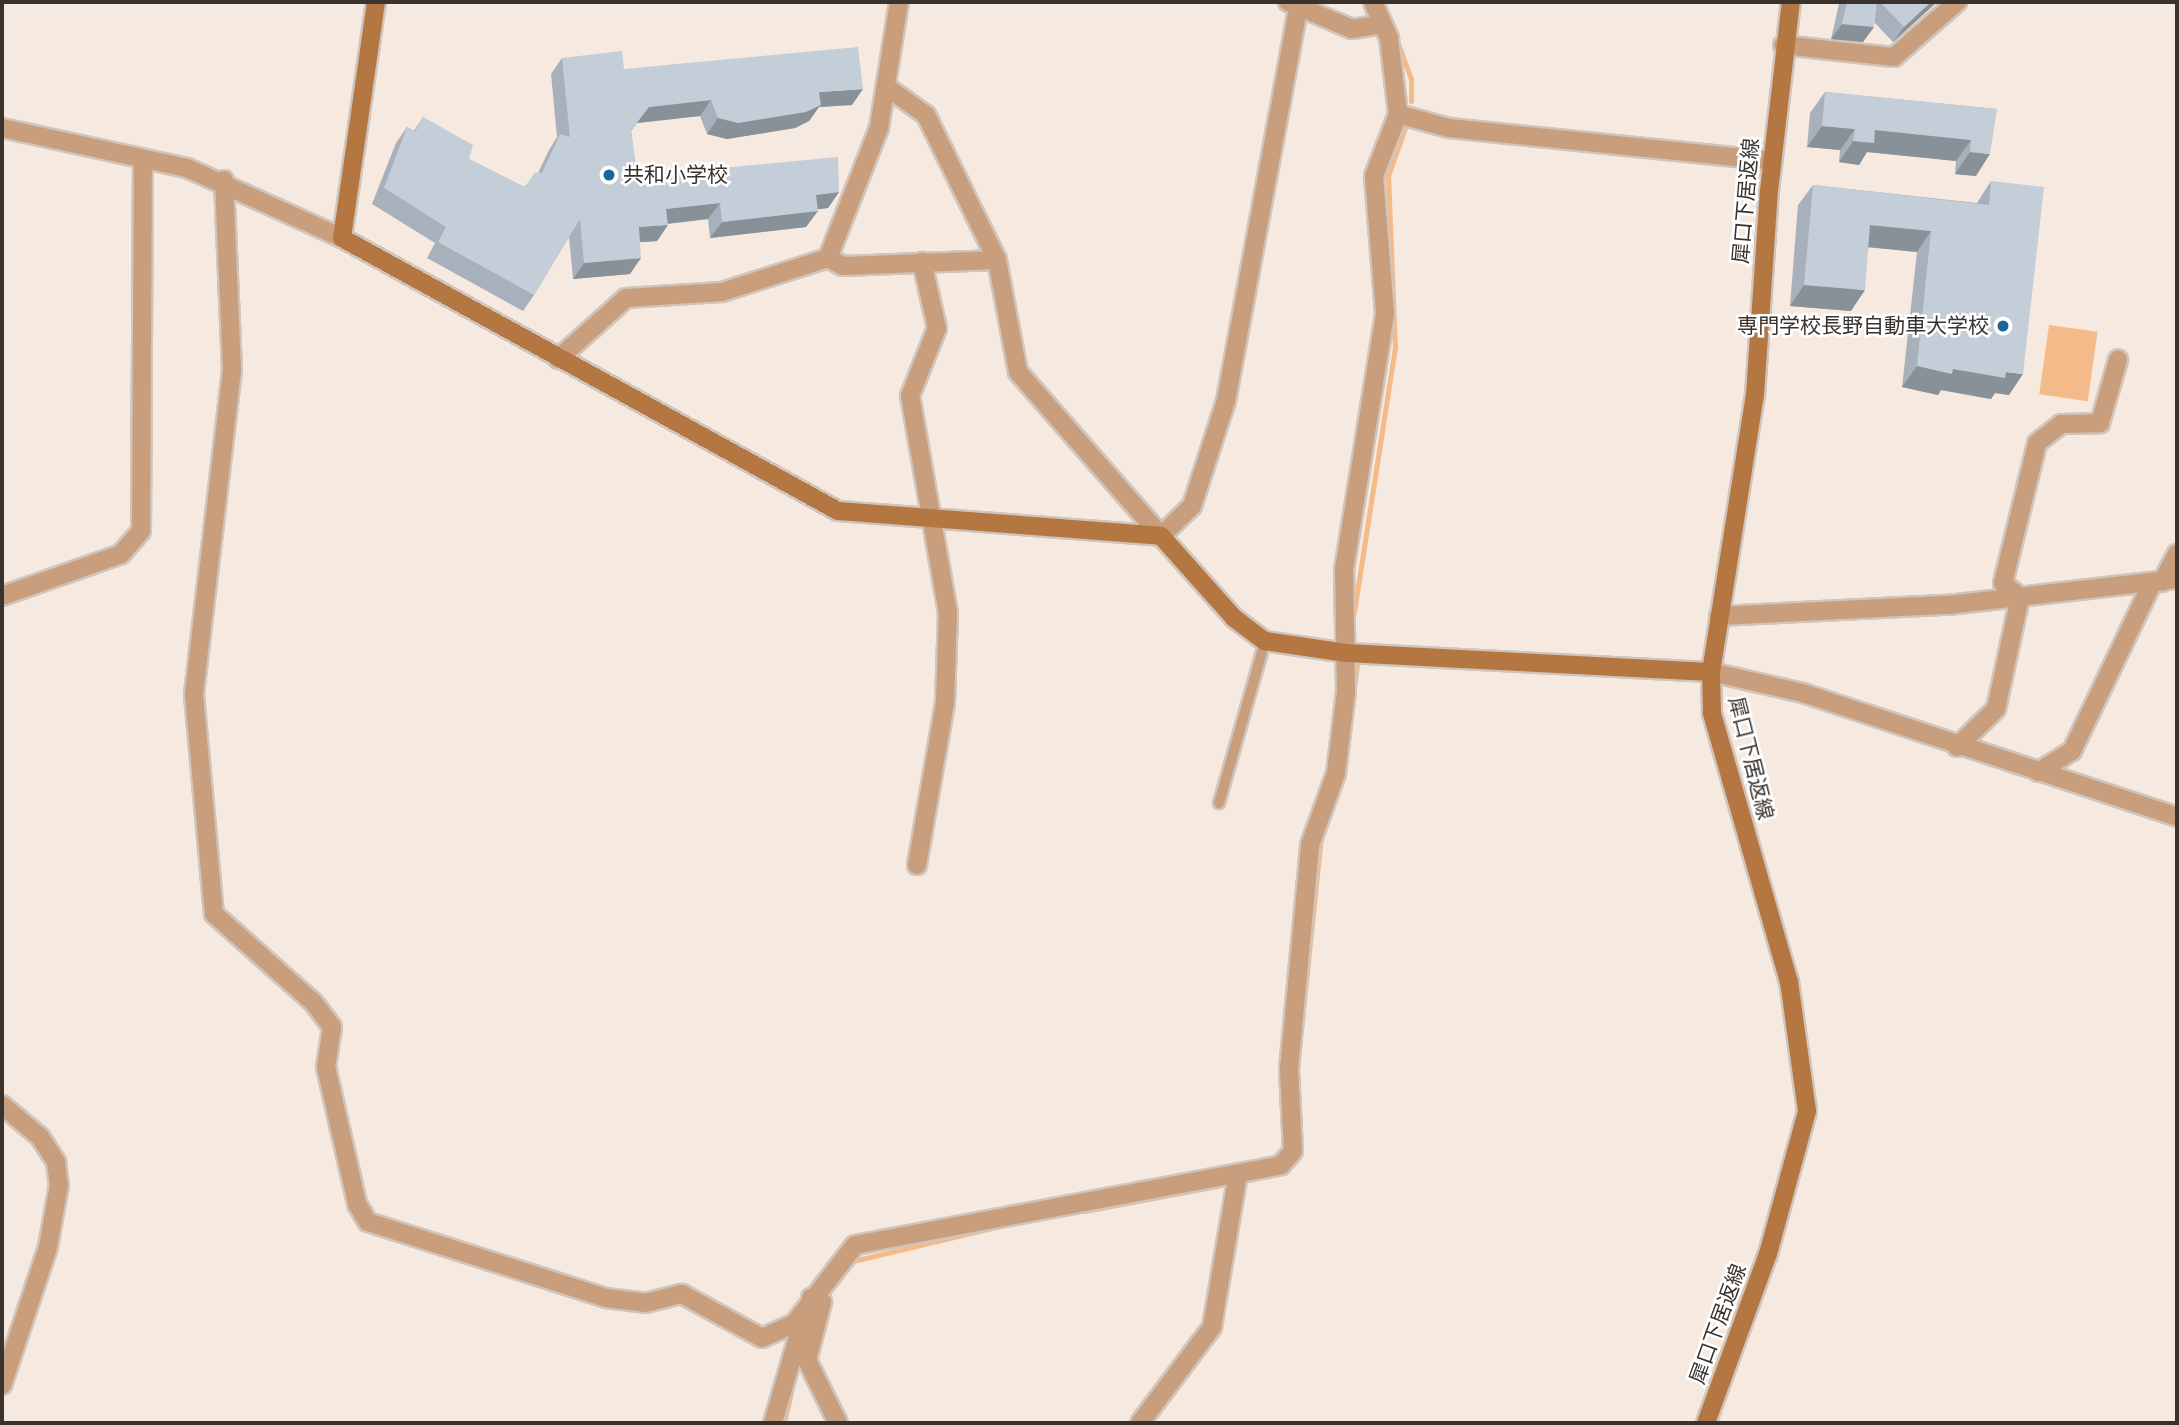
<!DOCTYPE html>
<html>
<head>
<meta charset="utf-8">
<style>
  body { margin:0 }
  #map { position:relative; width:2179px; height:1425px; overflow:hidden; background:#f6e9df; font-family:"PT Sans Narrow","Noto Sans JP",sans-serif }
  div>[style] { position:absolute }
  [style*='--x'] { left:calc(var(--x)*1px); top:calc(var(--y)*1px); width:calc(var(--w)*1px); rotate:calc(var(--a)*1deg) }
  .water>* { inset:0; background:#f5ba8a; transform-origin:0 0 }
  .stream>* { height:5px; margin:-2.5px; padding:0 2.5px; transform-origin:2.5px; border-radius:2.5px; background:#f5ba8a }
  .roads { filter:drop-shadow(2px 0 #d0c5bc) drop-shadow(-2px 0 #d0c5bc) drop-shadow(0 2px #d0c5bc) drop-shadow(0 -2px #d0c5bc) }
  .lane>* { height:10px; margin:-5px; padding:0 5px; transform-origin:5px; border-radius:5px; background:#c99e7c }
  .street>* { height:18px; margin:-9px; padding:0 9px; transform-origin:9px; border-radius:9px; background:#c99e7c }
  .secondary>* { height:18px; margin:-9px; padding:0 9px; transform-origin:9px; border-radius:9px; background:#b57742 }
  .wall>* { inset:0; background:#a8b1bb }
  .shaded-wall>* { inset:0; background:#889098 }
  .building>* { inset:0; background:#c3ced9 }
  .dots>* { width:19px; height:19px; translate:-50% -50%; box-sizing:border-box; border:4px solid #fff; border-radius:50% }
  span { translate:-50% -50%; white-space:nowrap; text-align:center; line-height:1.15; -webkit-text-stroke:5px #fff; paint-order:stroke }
  .poi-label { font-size:21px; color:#38332f }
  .left { translate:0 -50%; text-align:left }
  .right { translate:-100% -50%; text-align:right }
  .street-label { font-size:21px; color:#38332f }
  .frame { position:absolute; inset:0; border:4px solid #38332f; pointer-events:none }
</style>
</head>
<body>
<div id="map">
  <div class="water">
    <i style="left:2049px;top:325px;width:49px;height:70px;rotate:8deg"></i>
  </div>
  <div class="stream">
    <i style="--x:1383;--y:2;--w:82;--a:70"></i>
    <i style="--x:1411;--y:79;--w:22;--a:90"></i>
    <i style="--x:1354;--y:612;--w:267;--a:-81.2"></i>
    <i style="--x:1395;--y:348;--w:172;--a:-92.3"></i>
    <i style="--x:1388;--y:176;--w:51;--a:-70.5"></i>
    <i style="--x:1354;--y:689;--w:26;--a:-83"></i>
    <i style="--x:1301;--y:1030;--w:196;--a:-84.1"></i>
    <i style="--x:1085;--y:1211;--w:172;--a:-10.7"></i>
    <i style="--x:849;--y:1262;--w:155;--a:-13.4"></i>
    <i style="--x:784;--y:1423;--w:32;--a:-77"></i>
  </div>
  <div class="roads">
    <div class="lane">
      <i style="--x:1219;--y:803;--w:168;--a:-74.1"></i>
    </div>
    <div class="street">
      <i style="--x:1288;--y:2;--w:69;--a:22.9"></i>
      <i style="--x:1352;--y:29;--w:31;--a:-9"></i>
      <i style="--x:1373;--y:2;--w:39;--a:66"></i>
      <i style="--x:1389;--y:38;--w:77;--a:83.2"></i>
      <i style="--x:1783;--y:45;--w:112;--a:6.2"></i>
      <i style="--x:1894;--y:57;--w:84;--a:-41.1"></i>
      <i style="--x:888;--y:88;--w:47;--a:35.4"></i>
      <i style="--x:926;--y:115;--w:161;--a:63.9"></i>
      <i style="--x:997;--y:260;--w:114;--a:79.4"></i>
      <i style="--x:1018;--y:372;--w:218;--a:48.9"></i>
      <i style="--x:1161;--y:536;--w:43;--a:-44.1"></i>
      <i style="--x:1192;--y:506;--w:110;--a:-72.1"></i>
      <i style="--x:1226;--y:401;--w:406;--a:-79.6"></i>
      <i style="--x:2;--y:128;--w:189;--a:12.2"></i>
      <i style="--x:187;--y:168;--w:170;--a:24.3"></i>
      <i style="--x:224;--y:180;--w:190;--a:87.6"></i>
      <i style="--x:232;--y:370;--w:327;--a:96.7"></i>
      <i style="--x:194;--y:695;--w:220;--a:84.8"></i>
      <i style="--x:214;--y:914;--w:134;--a:41.7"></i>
      <i style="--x:314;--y:1003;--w:30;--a:53"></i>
      <i style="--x:332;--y:1027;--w:40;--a:98.5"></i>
      <i style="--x:326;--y:1067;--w:140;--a:77.2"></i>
      <i style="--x:357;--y:1204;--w:21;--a:59"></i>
      <i style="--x:368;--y:1222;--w:250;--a:17.7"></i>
      <i style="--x:606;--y:1298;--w:39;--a:7"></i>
      <i style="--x:645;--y:1303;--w:38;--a:-14"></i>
      <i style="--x:682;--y:1294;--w:91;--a:28.8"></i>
      <i style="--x:762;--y:1338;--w:35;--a:-24"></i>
      <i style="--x:794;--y:1324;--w:100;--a:-52.3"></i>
      <i style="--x:855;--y:1245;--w:433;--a:-10.6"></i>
      <i style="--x:1281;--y:1165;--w:18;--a:-49"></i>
      <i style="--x:1293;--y:1151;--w:82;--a:-92.8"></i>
      <i style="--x:1289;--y:1069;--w:225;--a:-84.6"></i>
      <i style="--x:1310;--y:845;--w:77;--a:-70.1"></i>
      <i style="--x:1336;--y:773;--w:82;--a:-83"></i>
      <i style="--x:1346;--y:692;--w:122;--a:-90.9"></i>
      <i style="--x:1344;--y:570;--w:260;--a:-80.9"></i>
      <i style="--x:1385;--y:313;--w:137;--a:-94.6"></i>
      <i style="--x:1374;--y:176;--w:66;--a:-68.8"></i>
      <i style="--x:1398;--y:114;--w:53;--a:15.4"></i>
      <i style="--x:1449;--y:128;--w:325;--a:5.8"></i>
      <i style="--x:828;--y:258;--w:17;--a:28"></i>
      <i style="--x:843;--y:266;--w:154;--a:-2.2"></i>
      <i style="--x:558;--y:359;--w:91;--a:-41.9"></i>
      <i style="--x:626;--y:298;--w:96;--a:-3.6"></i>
      <i style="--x:722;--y:292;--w:111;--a:-17.8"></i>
      <i style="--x:828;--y:258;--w:140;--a:-68.6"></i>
      <i style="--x:879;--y:128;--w:128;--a:-81"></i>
      <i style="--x:2162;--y:582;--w:32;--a:-62"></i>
      <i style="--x:2;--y:596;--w:126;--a:-19.4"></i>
      <i style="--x:121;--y:554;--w:30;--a:-49"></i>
      <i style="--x:141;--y:531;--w:372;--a:-89.7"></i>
      <i style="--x:1719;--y:616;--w:229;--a:-2.8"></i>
      <i style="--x:1948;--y:605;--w:230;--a:-6.5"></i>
      <i style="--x:1711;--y:672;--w:94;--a:12.9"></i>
      <i style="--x:1803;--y:693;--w:394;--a:18.3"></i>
      <i style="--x:1957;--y:747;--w:54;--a:-44.3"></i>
      <i style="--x:1996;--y:709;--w:115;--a:-77.9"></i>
      <i style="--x:2020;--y:597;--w:22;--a:-141"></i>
      <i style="--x:2003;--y:583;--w:144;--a:-76.3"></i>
      <i style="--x:2037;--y:443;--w:31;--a:-38"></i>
      <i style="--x:2061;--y:424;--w:39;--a:-1"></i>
      <i style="--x:2100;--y:423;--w:66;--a:-74.1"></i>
      <i style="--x:2038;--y:772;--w:40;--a:-32"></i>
      <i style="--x:2072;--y:751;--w:186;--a:-64.5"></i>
      <i style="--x:917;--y:865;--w:164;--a:-80.2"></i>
      <i style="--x:945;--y:703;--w:90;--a:-88.1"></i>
      <i style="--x:948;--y:613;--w:220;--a:-99.9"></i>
      <i style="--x:910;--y:396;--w:73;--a:-68.3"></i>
      <i style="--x:937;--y:328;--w:68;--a:-102.8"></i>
      <i style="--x:2;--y:1105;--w:50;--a:40.1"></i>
      <i style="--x:40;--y:1137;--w:30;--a:57"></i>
      <i style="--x:56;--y:1162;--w:23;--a:83"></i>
      <i style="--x:59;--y:1185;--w:63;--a:100.1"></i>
      <i style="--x:48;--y:1247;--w:145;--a:108.4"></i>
      <i style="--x:811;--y:1298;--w:12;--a:20"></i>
      <i style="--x:822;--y:1302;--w:60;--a:104.5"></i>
      <i style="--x:807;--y:1360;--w:70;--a:63.8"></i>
      <i style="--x:773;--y:1423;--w:111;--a:-73.8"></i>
      <i style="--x:1140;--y:1423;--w:120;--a:-53.1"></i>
      <i style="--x:1212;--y:1327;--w:155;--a:-80.4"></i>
    </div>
    <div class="secondary">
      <i style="--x:376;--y:2;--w:238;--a:98.2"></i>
      <i style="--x:342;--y:238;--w:566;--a:28.83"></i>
      <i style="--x:838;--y:511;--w:324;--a:4.4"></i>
      <i style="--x:1161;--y:536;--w:110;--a:48.3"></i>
      <i style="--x:1234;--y:618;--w:39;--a:37"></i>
      <i style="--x:1265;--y:641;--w:82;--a:8.4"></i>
      <i style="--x:1346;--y:653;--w:365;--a:3"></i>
      <i style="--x:1706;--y:1423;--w:180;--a:-69.9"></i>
      <i style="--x:1768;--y:1254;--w:148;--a:-74.7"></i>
      <i style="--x:1807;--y:1111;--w:130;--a:-97.9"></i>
      <i style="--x:1789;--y:982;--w:280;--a:-106"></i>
      <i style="--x:1712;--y:713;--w:41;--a:-91.4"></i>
      <i style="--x:1711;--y:672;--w:280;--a:-81"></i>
      <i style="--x:1755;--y:395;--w:204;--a:-86.1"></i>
      <i style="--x:1769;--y:191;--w:190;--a:-83.4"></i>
    </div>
  </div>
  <div class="wall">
    <i style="clip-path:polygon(1828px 2px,1937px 2px,1893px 42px,1874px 22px,1874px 27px,1863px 42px,1831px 39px,1839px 4px)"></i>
    <i style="clip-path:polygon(562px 58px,624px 69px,852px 105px,819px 107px,809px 121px,795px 128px,727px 139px,707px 134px,700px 116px,637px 123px,631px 131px,637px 176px,839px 192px,828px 208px,817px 209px,806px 227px,710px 238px,708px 219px,668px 224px,657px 241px,640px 242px,630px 274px,573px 279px,569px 237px,534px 295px,523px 311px,427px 258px,435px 243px,372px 204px,396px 143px,407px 127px,414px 131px,423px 117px,469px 159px,524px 187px,538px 173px,549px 150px,557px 137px,551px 74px)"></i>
    <i style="clip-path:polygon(1825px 92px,1997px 109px,1976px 176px,1955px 174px,1956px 161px,1867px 152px,1859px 165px,1839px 162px,1840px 150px,1807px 147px,1810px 113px)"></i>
    <i style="clip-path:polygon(1991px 181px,2009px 395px,1995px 393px,1991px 399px,1941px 390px,1938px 395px,1902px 387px,1917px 252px,1869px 247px,1851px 311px,1790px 306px,1798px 205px,1813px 185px,1977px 203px)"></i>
  </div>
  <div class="shaded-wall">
    <i style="clip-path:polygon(1931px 2px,1937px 2px,1893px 42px,1904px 27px)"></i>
    <i style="clip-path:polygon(1842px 24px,1874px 27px,1863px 42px,1831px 39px)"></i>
    <i style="clip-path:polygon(863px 89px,852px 105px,819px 107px,809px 121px,795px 128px,727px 139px,707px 134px,718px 118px,819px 92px)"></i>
    <i style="clip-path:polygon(711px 100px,700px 116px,637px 123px,620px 146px,649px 107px)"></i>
    <i style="clip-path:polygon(1822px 126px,1855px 129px,1840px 150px,1807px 147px)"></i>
    <i style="clip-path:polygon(1875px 130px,1971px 140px,1956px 161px,1867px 152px,1859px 165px,1839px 162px,1853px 141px)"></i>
    <i style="clip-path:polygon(1970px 152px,1990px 154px,1976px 176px,1955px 174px)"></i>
    <i style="clip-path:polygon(839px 192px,828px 208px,805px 211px,816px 195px)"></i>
    <i style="clip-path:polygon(720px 203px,708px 219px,655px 225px,666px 209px)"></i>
    <i style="clip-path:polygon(818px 211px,806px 227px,710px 238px,722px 222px)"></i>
    <i style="clip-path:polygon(668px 225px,657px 241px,628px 243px,639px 227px)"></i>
    <i style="clip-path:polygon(1870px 225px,1931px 231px,1917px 252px,1856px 246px)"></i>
    <i style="clip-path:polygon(641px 258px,630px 274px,573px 279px,584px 263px)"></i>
    <i style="clip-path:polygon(1804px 285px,1865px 290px,1851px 311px,1790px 306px)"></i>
    <i style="clip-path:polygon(1917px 366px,2006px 372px,2023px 374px,2009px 395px,1995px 393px,1991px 399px,1941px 390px,1938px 395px,1902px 387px)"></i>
  </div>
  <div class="building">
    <i style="clip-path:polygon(1847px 2px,1877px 2px,1874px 27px,1842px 24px)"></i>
    <i style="clip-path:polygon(1880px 2px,1931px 2px,1904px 27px)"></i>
    <i style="clip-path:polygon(858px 47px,863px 89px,819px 92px,821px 105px,806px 112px,738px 123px,718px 118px,711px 100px,649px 107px,631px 130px,637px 176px,838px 157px,839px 192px,816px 195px,818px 211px,722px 222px,720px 203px,666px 209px,668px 225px,639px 227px,641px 258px,584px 263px,580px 219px,534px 295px,438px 242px,446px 227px,384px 188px,407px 127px,415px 132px,423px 117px,473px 145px,469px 159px,525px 187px,535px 172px,542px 173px,560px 134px,570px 137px,562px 58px,622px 51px,624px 69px)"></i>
    <i style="clip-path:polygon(1825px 92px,1997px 109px,1990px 154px,1970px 152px,1971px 140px,1875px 130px,1874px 143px,1853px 141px,1855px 129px,1822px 126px)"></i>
    <i style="clip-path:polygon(1991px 181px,2044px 187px,2023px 374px,2006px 372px,2005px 378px,1953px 369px,1952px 374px,1917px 366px,1931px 231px,1870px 225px,1865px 290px,1804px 285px,1813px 185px,1989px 205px)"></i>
  </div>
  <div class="dots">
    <i style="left:609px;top:175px;background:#1d6498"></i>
    <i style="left:2003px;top:326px;background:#1d6498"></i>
  </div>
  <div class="poi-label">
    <span class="left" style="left:623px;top:175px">共和小学校</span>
    <span class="right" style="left:1989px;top:326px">専門学校長野自動車大学校</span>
  </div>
  <div class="street-label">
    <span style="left:1746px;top:201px;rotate:-85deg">犀口下居返線</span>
    <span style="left:1751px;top:758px;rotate:76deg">犀口下居返線</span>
    <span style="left:1718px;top:1324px;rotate:-70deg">犀口下居返線</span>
  </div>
  <div class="frame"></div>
</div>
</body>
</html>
